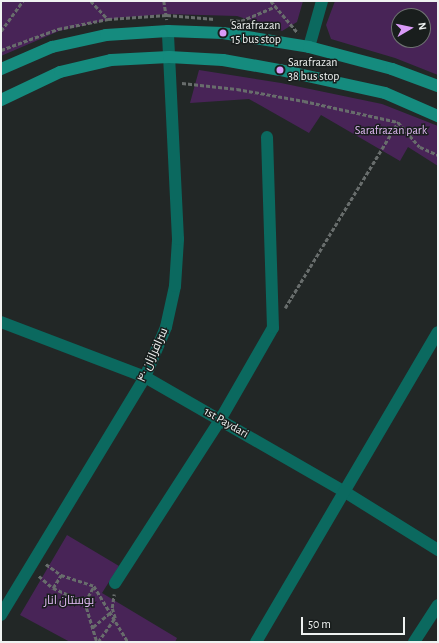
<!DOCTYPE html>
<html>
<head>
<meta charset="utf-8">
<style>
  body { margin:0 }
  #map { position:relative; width:439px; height:643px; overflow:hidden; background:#222726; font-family:"Alegreya Sans",Cairo,sans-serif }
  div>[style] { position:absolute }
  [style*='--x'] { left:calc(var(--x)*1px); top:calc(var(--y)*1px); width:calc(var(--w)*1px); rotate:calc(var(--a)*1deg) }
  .green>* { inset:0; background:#482457 }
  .path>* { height:2.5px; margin-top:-1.25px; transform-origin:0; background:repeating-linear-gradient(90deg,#686d6c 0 4px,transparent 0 6px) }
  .street>* { height:12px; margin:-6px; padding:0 6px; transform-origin:6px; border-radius:6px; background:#0b695f }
  .secondary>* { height:12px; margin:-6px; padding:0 6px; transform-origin:6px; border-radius:6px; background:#158b7e }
  .dots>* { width:11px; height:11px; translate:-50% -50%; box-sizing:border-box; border:2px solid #191e1d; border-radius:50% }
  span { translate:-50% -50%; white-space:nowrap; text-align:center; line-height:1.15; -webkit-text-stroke:3px #191e1d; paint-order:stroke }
  .poi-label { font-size:12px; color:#eff2f1 }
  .left { translate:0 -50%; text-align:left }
  .park-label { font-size:12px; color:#e2baf5 }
  .street-label { font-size:12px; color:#eff2f1 }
  .frame { position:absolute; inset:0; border:2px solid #eff2f1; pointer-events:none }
  .north { position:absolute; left:391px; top:8px; width:40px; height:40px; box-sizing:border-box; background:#191e1d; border:1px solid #6f7372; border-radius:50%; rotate:81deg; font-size:11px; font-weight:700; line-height:16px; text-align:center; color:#eff2f1 }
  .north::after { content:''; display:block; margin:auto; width:14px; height:18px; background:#d99af7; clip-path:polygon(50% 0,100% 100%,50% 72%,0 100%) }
  .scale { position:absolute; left:301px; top:617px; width:104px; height:18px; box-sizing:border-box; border:2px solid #eff2f1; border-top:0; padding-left:5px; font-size:12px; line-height:14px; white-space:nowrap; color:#eff2f1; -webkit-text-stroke:3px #191e1d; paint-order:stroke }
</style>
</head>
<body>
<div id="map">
  <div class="green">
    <i style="clip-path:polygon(1px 1px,303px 1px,297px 22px,282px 31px,237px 16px,166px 14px,117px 18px,59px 31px,1px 56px)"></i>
    <i style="clip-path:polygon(evenodd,335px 1px,438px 1px,438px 75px,395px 58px,331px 39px,326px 25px,335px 1px,399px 16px,423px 16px,423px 40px,399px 40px,399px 16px)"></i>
    <i style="clip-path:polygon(199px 70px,281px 83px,382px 104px,438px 126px,438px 166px,408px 147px,400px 161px,321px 115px,309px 133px,249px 99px,190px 103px)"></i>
    <i style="clip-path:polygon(67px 535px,119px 566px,102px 593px,177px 638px,175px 642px,70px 642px,20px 615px)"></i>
  </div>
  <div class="path">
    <i style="--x:91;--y:1;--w:23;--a:47"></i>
    <i style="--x:164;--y:1;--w:19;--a:81"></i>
    <i style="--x:271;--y:1;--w:42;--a:49.8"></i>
    <i style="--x:230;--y:20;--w:11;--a:5"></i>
    <i style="--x:241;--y:21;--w:38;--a:-23"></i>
    <i style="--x:1;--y:31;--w:37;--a:-54"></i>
    <i style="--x:1;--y:50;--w:61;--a:-20.2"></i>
    <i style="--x:58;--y:29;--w:51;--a:-11.3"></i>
    <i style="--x:108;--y:19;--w:59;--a:-3.9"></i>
    <i style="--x:167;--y:15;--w:48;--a:4.8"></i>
    <i style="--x:182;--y:83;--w:55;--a:6.2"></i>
    <i style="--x:237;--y:89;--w:68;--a:10.2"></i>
    <i style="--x:304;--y:101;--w:96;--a:12.6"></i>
    <i style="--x:398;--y:122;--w:33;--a:49"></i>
    <i style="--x:420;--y:147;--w:20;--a:24"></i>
    <i style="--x:285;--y:308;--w:218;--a:-58.7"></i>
    <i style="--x:46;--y:564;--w:19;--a:36"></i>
    <i style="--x:61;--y:575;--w:35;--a:18"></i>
    <i style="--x:94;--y:586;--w:66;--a:58.7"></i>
    <i style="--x:39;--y:576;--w:18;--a:41"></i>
    <i style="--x:53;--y:588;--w:35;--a:24"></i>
    <i style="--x:85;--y:602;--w:42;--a:73.3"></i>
    <i style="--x:53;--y:588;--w:15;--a:-58"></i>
    <i style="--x:85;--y:602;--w:18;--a:-61"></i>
    <i style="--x:93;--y:627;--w:23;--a:-40"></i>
    <i style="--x:98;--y:642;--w:29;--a:-55"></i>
    <i style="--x:115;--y:618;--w:10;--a:-107"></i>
    <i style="--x:112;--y:608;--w:14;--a:-82"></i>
  </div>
  <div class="street">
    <i style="--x:309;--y:47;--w:48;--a:-74.2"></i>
    <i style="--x:1;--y:322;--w:154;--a:20.9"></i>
    <i style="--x:145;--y:377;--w:231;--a:29.9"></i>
    <i style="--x:345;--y:492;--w:110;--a:31.9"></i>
    <i style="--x:115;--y:583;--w:194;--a:-57.2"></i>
    <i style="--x:220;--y:420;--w:106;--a:-60.1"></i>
    <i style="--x:273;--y:328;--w:191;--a:-91.8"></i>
    <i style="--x:1;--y:615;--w:278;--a:-58.8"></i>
    <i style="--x:145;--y:377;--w:54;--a:-67.2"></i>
    <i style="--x:166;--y:327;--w:42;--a:-77.6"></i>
    <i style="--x:175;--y:286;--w:47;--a:-86.3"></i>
    <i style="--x:178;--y:239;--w:208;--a:-92.8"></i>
    <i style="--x:256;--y:642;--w:359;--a:-59.6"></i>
    <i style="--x:414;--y:642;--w:44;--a:-57"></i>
  </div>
  <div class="secondary">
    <i style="--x:1;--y:69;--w:56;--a:-23.3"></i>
    <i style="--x:52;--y:47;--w:55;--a:-12.5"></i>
    <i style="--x:106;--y:35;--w:62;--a:-3.7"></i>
    <i style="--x:168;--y:31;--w:55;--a:2.1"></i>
    <i style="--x:223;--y:33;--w:87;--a:9.2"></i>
    <i style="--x:309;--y:47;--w:86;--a:14.8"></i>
    <i style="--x:392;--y:69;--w:49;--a:20.3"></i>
    <i style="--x:1;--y:100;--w:65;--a:-25.4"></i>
    <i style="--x:60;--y:72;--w:52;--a:-13.2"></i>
    <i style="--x:111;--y:60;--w:58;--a:-3"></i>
    <i style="--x:169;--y:57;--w:54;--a:3.2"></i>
    <i style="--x:223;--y:60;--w:58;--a:10"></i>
    <i style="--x:280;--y:70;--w:107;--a:12.4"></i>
    <i style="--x:385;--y:93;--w:58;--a:23.5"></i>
  </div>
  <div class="dots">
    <i style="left:223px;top:33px;background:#d99af7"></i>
    <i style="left:280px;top:70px;background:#d99af7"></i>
  </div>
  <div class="poi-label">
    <span class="left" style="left:231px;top:33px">Sarafrazan<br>15 bus stop</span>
    <span class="left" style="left:288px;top:70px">Sarafrazan<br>38 bus stop</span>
  </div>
  <div class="park-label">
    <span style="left:391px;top:131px">Sarafrazan park</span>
    <span style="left:69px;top:601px">بوستان انار</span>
  </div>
  <div class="street-label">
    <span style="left:153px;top:355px;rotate:-66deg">سرافرازان ۴۰</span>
    <span style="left:226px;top:423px;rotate:30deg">1st Paydari</span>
  </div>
  <div class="frame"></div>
  <div class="north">N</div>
  <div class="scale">50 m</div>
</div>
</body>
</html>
